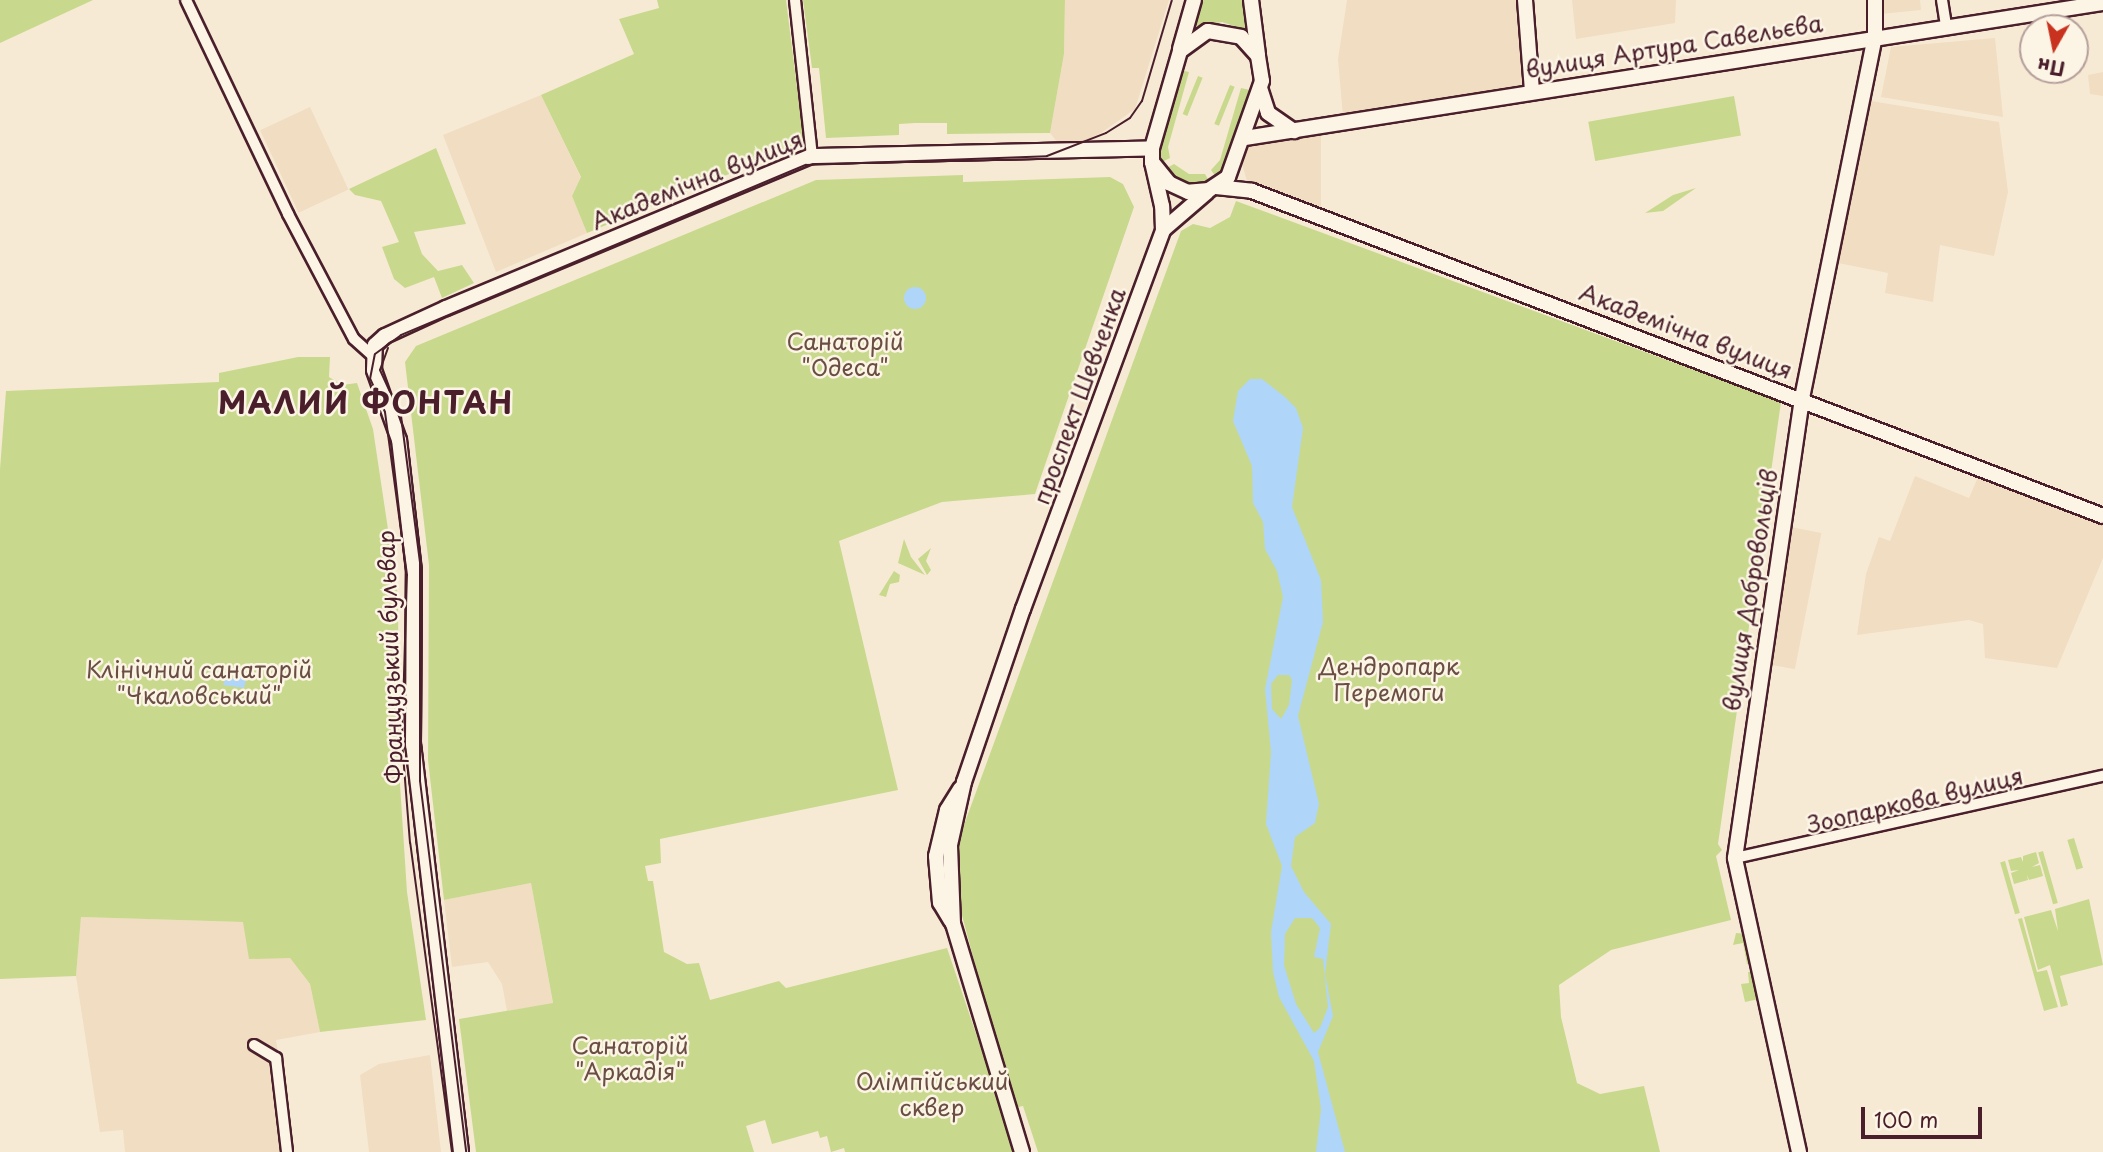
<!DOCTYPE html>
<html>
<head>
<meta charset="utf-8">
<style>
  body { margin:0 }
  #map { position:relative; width:2103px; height:1152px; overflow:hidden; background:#f7ead5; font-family:"Playpen Sans",sans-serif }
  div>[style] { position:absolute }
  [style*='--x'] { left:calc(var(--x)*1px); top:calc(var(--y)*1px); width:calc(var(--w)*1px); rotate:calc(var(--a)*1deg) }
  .built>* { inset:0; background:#f1ddc2; transform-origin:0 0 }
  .green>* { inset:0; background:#c8d98d; transform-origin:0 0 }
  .water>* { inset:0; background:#afd5f8 }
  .round { border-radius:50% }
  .roads { filter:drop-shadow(2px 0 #4a1f2b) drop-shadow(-2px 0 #4a1f2b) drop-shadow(0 2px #4a1f2b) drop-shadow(0 -2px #4a1f2b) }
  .street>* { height:10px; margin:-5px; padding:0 5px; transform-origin:5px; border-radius:5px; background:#fcf5e5 }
  .secondary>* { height:14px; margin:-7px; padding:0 7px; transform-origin:7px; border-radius:7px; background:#fcf5e5 }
  .tram>* { height:2px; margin:-1px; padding:0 1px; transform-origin:1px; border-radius:1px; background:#4a1f2b }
  span { translate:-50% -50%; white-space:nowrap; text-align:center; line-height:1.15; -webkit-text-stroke:5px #fcf5e5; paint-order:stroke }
  .street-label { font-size:23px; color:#4a1f2b }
  .park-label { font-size:23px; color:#6a4e44 }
  .district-label { font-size:30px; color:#4a1f2b; font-weight:700; letter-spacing:2px }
  .north { position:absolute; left:2019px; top:14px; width:70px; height:70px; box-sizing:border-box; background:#fcf5e5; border:2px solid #b59f9b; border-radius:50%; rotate:189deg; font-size:19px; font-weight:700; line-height:28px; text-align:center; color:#4a1f2b }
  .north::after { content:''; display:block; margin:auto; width:24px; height:32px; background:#c8321e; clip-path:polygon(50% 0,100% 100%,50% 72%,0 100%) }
  .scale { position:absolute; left:1861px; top:1107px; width:121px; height:32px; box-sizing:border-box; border:4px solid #4a1f2b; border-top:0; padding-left:9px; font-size:21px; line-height:24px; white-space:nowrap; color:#4a1f2b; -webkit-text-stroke:5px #fcf5e5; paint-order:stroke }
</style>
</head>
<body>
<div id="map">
  <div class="built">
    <i style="clip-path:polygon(1065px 0,1169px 0,1135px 109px,1101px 133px,1081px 142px,1058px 143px,1050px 133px,1064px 54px)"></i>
    <i style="clip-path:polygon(1347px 0,1520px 0,1527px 86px,1343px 117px,1338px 59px)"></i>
    <i style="clip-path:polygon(1572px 0,1676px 0,1675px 23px,1576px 39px)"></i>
    <i style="clip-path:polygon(1881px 0,1920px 0,1921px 10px,1881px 14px)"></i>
    <i style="clip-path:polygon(1995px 38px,2003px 117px,1881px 97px,1891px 47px)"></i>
    <i style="clip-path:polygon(2103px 72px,2103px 96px,2090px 94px,2088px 75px)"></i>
    <i style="clip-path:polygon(541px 95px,581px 178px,572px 196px,587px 233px,496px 272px,443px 135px)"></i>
    <i style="clip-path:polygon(1871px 101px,1999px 122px,2008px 192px,1994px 256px,1940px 245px,1933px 302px,1885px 293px,1888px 273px,1838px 263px)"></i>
    <i style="left:310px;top:107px;width:91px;height:55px;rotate:65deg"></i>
    <i style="clip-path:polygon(1321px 131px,1321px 213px,1264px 193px,1247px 181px,1242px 164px,1250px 139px)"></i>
    <i style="clip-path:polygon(1979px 475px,2103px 524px,2103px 558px,2057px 668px,1985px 658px,1983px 624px,1969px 620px,1857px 635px,1866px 574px,1879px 537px,1890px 541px,1915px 476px,1969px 498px)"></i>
    <i style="left:1791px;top:527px;width:31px;height:139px;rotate:11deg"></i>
    <i style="clip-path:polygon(531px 883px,553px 1004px,507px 1011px,502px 984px,488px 962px,452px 967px,444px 900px)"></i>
    <i style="clip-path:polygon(81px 917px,243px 922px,290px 958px,310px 984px,320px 1032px,276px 1040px,294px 1152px,125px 1152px,123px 1130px,100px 1132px,76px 976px)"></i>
    <i style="clip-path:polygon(430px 1055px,441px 1152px,369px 1152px,360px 1075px,379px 1064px)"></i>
  </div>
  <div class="green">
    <i style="clip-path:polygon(0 0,93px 0,0 43px)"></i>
    <i style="clip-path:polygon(657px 0,786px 0,804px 143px,587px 233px,572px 196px,581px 177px,541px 95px,634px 54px,619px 19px,659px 8px)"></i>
    <i style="clip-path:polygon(803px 0,1065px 0,1064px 54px,1050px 133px,947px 134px,947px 123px,915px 123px,899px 124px,899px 135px,826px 138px,819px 68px,812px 68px)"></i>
    <i style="clip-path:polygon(1203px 0,1244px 0,1249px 31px,1222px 22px,1196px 26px)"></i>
    <i style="clip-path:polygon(1180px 70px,1189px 72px,1168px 147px,1170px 158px,1162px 162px,1159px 148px)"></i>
    <i style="left:1198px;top:76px;width:5px;height:41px;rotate:22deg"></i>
    <i style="left:1230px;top:85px;width:5px;height:42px;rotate:22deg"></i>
    <i style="clip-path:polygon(1241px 88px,1250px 90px,1229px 162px,1216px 177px,1211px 170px,1220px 160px)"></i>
    <i style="left:1734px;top:96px;width:40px;height:148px;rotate:80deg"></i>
    <i style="clip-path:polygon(436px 148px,466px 224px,414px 232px,422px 254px,438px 271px,462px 265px,474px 283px,442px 298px,434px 277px,405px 288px,394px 279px,382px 247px,399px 242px,381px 201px,355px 195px,349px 189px)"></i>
    <i style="clip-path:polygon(1174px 164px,1189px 174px,1205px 174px,1209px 181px,1191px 185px,1174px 178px,1165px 169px)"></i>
    <i style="clip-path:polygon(963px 175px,963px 182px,1110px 177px,1123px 184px,1134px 207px,1035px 494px,942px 502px,839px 541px,898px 790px,660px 839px,661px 863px,645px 866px,648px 881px,653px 881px,664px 952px,687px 964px,699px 963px,710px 1000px,779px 981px,786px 988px,947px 948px,1016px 1152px,845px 1152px,844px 1148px,831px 1152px,827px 1136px,820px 1138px,818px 1131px,772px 1144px,765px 1120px,746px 1126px,754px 1152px,476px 1152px,459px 1019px,553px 1003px,531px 883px,444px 900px,428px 760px,429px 565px,405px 362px,416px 346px,816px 180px)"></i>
    <i style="clip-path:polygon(1696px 188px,1663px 211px,1645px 213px,1673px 195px)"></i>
    <i style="clip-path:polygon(1236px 201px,1781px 402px,1718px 844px,1722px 850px,1716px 856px,1731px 920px,1611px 950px,1559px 985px,1561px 1017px,1577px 1083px,1600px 1094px,1644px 1086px,1660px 1152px,1038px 1152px,1023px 1106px,1013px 1108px,949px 866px,1181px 231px,1193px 224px,1210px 228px,1230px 217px)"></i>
    <i style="clip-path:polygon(298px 357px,330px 357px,329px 377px,342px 385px,357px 383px,373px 429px,398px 596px,399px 769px,407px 892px,426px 1020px,320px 1032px,310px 984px,290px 958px,249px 959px,243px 922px,81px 917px,76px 976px,0 979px,0 469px,6px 391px,219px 382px,219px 373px)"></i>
    <i style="clip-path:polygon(904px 539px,911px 557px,925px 575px,898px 563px)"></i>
    <i style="clip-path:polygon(931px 548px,926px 561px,931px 570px,927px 575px,918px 559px)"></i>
    <i style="clip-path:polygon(894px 571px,900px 575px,899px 582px,890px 584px,886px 597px,879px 595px)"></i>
    <i style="left:2074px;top:838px;width:31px;height:7px;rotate:73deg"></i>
    <i style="left:2043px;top:851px;width:54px;height:5px;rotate:74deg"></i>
    <i style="clip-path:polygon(2036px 852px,2039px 863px,2032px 867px,2040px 865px,2043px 876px,2029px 880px,2027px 875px,2028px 880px,2014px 884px,2011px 873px,2019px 870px,2011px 871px,2008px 860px,2021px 857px,2023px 862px,2023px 856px)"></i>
    <i style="left:2005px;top:861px;width:54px;height:5px;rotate:74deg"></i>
    <i style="clip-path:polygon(2089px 899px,2103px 965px,2060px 976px,2068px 1005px,2061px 1007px,2050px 965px,2038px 970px,2024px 917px,2051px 910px,2058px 931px,2055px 909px)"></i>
    <i style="clip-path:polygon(2022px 918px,2037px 972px,2047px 970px,2058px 1007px,2044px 1011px,2018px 919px)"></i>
    <i style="clip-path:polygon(1736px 933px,1747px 934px,1752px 963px,1747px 964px,1743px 943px,1733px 945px)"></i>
    <i style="clip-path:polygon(1753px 971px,1759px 999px,1745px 1002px,1741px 984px,1749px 983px,1748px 972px)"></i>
  </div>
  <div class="water">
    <i class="round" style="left:904px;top:287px;width:22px;height:22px"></i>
    <i style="clip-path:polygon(evenodd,1250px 379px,1262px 379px,1285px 397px,1296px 408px,1303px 428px,1292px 507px,1321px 580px,1323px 622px,1298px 716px,1319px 804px,1315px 823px,1295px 837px,1291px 866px,1304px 892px,1331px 924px,1325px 974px,1333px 1016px,1318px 1052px,1345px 1152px,1316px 1152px,1321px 1109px,1314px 1061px,1279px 997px,1273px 972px,1271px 932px,1282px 866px,1266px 824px,1271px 752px,1265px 689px,1283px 597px,1277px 571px,1265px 549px,1263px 522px,1253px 503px,1252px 466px,1233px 421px,1238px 391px,1250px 379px,1278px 675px,1289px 675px,1292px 680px,1289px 705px,1281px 719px,1272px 709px,1271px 684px,1278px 675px,1250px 379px,1295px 918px,1312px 918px,1320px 928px,1314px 957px,1323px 959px,1328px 1007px,1320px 1028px,1314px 1033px,1296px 1004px,1284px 965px,1285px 934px,1295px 918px)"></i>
    <i style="clip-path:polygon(241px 677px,246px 680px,244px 688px,223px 685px,225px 680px)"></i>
  </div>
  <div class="roads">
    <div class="street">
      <i style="--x:186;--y:0;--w:237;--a:64.5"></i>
      <i style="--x:288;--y:214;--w:141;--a:62.2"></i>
      <i style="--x:354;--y:339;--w:24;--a:42"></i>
      <i style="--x:795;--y:0;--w:157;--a:83.8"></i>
      <i style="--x:1942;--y:0;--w:25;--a:81"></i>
      <i style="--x:1735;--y:858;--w:377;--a:-12.6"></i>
      <i style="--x:254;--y:1045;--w:26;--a:31"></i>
      <i style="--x:276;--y:1058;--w:95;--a:83.3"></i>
    </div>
    <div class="secondary">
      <i style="--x:1251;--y:0;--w:55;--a:82.7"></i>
      <i style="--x:1525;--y:0;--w:92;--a:85.6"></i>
      <i style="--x:1180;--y:49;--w:51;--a:-74.1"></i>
      <i style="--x:1260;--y:88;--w:26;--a:72"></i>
      <i style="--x:1268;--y:113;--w:32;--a:35"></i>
      <i style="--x:1245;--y:138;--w:869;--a:-8.94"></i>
      <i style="--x:1216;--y:187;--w:36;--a:6"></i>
      <i style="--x:1252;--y:191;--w:911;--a:20.9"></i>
      <i style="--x:1163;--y:230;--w:58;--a:-40.8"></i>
      <i style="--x:951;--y:921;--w:21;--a:-121"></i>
      <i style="--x:940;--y:903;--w:47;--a:-94.9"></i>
      <i style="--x:936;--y:856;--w:47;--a:-76.6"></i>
      <i style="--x:947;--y:810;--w:25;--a:-58"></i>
      <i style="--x:461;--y:1152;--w:410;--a:-96.7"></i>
      <i style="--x:413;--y:745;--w:174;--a:-89.7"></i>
      <i style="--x:414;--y:571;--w:132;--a:-96.5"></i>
      <i style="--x:399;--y:440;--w:74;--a:-109.7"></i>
      <i style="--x:374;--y:370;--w:25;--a:-88"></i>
      <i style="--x:375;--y:345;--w:13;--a:-42"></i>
      <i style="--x:385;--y:336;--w:67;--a:-24.7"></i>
      <i style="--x:446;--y:308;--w:396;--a:-22.6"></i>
      <i style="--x:812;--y:156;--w:340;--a:-1.3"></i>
      <i style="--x:1022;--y:1152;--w:238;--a:-106.8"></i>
      <i style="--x:953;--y:924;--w:79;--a:-92.2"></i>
      <i style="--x:950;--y:845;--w:65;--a:-77.5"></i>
      <i style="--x:964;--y:782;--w:183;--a:-71.2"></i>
      <i style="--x:1023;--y:609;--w:404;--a:-69.7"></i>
      <i style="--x:1163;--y:230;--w:24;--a:-92"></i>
      <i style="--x:1162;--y:206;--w:45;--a:-102.8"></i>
      <i style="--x:1152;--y:162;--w:14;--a:-90"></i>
      <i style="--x:1152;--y:148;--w:101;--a:-73.9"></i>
      <i style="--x:1180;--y:51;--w:34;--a:-36"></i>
      <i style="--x:1208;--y:31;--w:34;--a:10"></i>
      <i style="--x:1241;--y:37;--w:25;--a:48"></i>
      <i style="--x:1258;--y:56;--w:25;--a:81"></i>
      <i style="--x:1262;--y:81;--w:102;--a:109.5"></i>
      <i style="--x:1228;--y:177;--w:23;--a:146"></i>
      <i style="--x:1209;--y:190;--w:21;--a:175"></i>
      <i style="--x:1188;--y:192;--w:21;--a:-155"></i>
      <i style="--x:1169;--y:183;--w:27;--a:-129"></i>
      <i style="--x:1799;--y:1152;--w:301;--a:-102.3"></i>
      <i style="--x:1735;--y:858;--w:465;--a:-81.7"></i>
      <i style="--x:1802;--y:398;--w:369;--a:-78.6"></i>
      <i style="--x:1875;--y:36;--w:36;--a:-90"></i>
    </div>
  </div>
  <div class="tram">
    <i style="--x:388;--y:348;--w:23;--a:110"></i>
    <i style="--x:380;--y:370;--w:51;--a:65.5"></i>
    <i style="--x:401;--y:416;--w:148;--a:82.6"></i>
    <i style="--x:420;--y:563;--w:218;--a:90"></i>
    <i style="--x:420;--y:781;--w:374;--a:82.9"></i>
    <i style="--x:452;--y:1152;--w:312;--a:-97.7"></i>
    <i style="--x:410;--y:843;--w:101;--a:-94.5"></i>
    <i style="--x:402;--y:742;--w:167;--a:-88.3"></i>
    <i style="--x:407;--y:575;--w:164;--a:-97.7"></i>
    <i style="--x:385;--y:412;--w:36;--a:-114"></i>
    <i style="--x:370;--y:379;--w:25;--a:-79"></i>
    <i style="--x:375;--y:354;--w:32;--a:-36"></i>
    <i style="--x:401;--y:335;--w:439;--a:-22.8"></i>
    <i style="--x:806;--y:165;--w:241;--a:-2.1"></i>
    <i style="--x:1047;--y:156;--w:63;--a:-21.3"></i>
    <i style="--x:1106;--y:133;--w:28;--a:-32"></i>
    <i style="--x:1130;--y:118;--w:21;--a:-55"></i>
    <i style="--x:1142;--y:101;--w:105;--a:-73.5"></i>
  </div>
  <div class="street-label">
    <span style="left:1674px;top:46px;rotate:-9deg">вулиця Артура Савельєва</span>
    <span style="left:697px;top:180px;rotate:-22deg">Академічна вулиця</span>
    <span style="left:1686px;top:331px;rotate:21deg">Академічна вулиця</span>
    <span style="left:1079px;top:396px;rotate:-70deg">проспект Шевченка</span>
    <span style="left:1750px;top:590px;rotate:-81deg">вулиця Добровольців</span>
    <span style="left:390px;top:657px;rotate:-92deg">Французький бульвар</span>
    <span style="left:1915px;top:800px;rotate:-13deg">Зоопаркова вулиця</span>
  </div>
  <div class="park-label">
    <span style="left:845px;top:354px">Санаторій<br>"Одеса"</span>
    <span style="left:1389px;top:679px">Дендропарк<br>Перемоги</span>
    <span style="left:199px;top:682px">Клінічний санаторій<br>"Чкаловський"</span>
    <span style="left:630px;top:1058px">Санаторій<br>"Аркадія"</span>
    <span style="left:932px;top:1094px">Олімпійський<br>сквер</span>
  </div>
  <div class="district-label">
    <span style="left:366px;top:402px">МАЛИЙ ФОНТАН</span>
  </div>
  <div class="north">Пн</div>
  <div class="scale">100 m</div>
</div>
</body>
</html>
